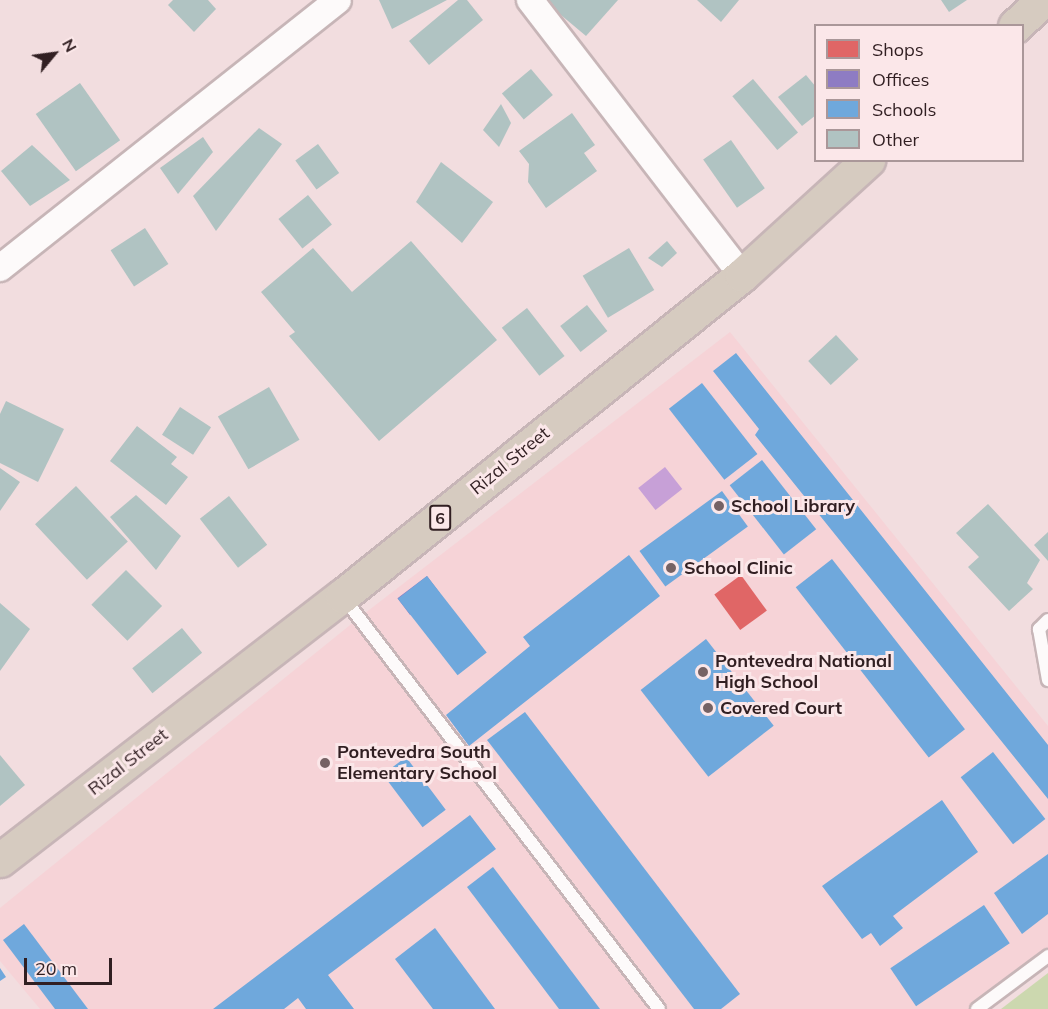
<!DOCTYPE html>
<html>
<head>
<meta charset="utf-8">
<style>
  body { margin:0 }
  #map { position:relative; width:1048px; height:1009px; overflow:hidden; background:#f2dddf; font-family:Mulish,sans-serif }
  div>[style] { position:absolute }
  [style*='--x'] { left:calc(var(--x)*1px); top:calc(var(--y)*1px); width:calc(var(--w)*1px); rotate:calc(var(--a)*1deg) }
  .built>* { inset:0; background:#f6d3d7 }
  .green>* { inset:0; background:#ccd8af }
  .water>* { inset:0; background:#c7a0d7; transform-origin:0 0 }
  .shops>* { inset:0; background:#e06666; transform-origin:0 0 }
  .offices>* { inset:0; background:#8e7cc3; transform-origin:0 0 }
  .schools>* { inset:0; background:#6fa8dc; transform-origin:0 0 }
  .building>* { inset:0; background:#b0c3c2; transform-origin:0 0 }
  .roads { filter:drop-shadow(2px 0 #c7b5b7) drop-shadow(-2px 0 #c7b5b7) drop-shadow(0 2px #c7b5b7) drop-shadow(0 -2px #c7b5b7) }
  .lane>* { height:12px; margin:-6px; padding:0 6px; transform-origin:6px; border-radius:6px; background:#fdfafa }
  .street>* { height:26px; margin:-13px; padding:0 13px; transform-origin:13px; border-radius:13px; background:#fdfafa }
  .highway>* { height:33px; margin:-16.5px; padding:0 16.5px; transform-origin:16.5px; border-radius:16.5px; background:#d6cbc0 }
  .dots>* { width:16px; height:16px; translate:-50% -50%; box-sizing:border-box; border:3px solid #fbe7e9; border-radius:50% }
  span { translate:-50% -50%; white-space:nowrap; text-align:center; line-height:1.15; -webkit-text-stroke:6px #fbe7e9; paint-order:stroke }
  .shield-label span { padding:2px 4px; background:#fbe7e9; border:2px solid; border-radius:4px; -webkit-text-stroke-width:0 }
  .shield-label { font-size:16px; color:#311f22; font-weight:700 }
  .street-label { font-size:18px; color:#311f22 }
  .poi-label { font-size:18px; color:#311f22; font-weight:700 }
  .left { translate:0 -50%; text-align:left }
  .legend { position:absolute; left:814px; top:24px; width:210px; height:138px; box-sizing:border-box; background:#fbe7e9; border:2px solid #aa9799; margin:0; padding:8px 10px; list-style:none; font-size:18px; color:#311f22 }
  .legend li { display:flex; align-items:center; gap:12px; height:30px }
  .legend b { width:30px; border:2px solid #aa9799 }
  .north { position:absolute; left:24px; top:24px; width:60px; height:60px; -webkit-text-stroke:4px #fbe7e9; paint-order:stroke; rotate:61deg; font-size:16px; font-weight:700; line-height:24px; text-align:center; color:#311f22 }
  .north::after { content:''; display:block; margin:auto; width:21px; height:27px; background:#311f22; clip-path:polygon(50% 0,100% 100%,50% 72%,0 100%) }
  .scale { position:absolute; left:24px; top:958px; width:88px; height:27px; box-sizing:border-box; border:3px solid #311f22; border-top:0; padding-left:8px; font-size:18px; line-height:21px; white-space:nowrap; color:#311f22; -webkit-text-stroke:4px #fbe7e9; paint-order:stroke }
</style>
</head>
<body>
<div id="map">
  <div class="built">
    <i style="clip-path:polygon(730px 332px,1048px 726px,1048px 953px,973px 1009px,40px 1009px,0 961px,0 908px,360px 617px)"></i>
  </div>
  <div class="green">
    <i style="clip-path:polygon(1048px 973px,1048px 1009px,1001px 1009px)"></i>
  </div>
  <div class="water">
    <i style="left:665px;top:467px;width:28px;height:34px;rotate:52deg"></i>
  </div>
  <div class="shops">
    <i style="left:741px;top:575px;width:44px;height:33px;rotate:54deg"></i>
  </div>
  <div class="offices">
    <i style="left:427px;top:576px;width:21px;height:37px;rotate:53deg"></i>
  </div>
  <div class="schools">
    <i style="clip-path:polygon(736px 353px,1048px 745px,1048px 799px,755px 435px,759px 429px,713px 371px)"></i>
    <i style="left:702px;top:383px;width:90px;height:42px;rotate:52deg"></i>
    <i style="left:762px;top:460px;width:88px;height:41px;rotate:52deg"></i>
    <i style="left:722px;top:491px;width:44px;height:102px;rotate:54deg"></i>
    <i style="clip-path:polygon(629px 555px,660px 596px,469px 746px,446px 715px,530px 646px,523px 637px)"></i>
    <i style="left:832px;top:559px;width:216px;height:46px;rotate:52deg"></i>
    <i style="left:427px;top:576px;width:97px;height:37px;rotate:52deg"></i>
    <i style="left:706px;top:639px;width:110px;height:83px;rotate:52deg"></i>
    <i style="clip-path:polygon(525px 712px,740px 994px,721px 1009px,694px 1009px,487px 740px)"></i>
    <i style="left:993px;top:752px;width:85px;height:41px;rotate:52deg"></i>
    <i style="left:406px;top:757px;width:66px;height:29px;rotate:53deg"></i>
    <i style="clip-path:polygon(942px 800px,978px 852px,893px 916px,903px 928px,880px 946px,871px 933px,862px 939px,822px 886px)"></i>
    <i style="clip-path:polygon(470px 815px,496px 849px,328px 975px,354px 1009px,306px 1009px,298px 998px,284px 1009px,213px 1009px)"></i>
    <i style="clip-path:polygon(1048px 854px,1048px 914px,1022px 934px,994px 893px)"></i>
    <i style="clip-path:polygon(493px 867px,600px 1009px,559px 1009px,467px 887px)"></i>
    <i style="left:984px;top:905px;width:46px;height:113px;rotate:56deg"></i>
    <i style="clip-path:polygon(24px 924px,88px 1009px,55px 1009px,3px 940px)"></i>
    <i style="clip-path:polygon(435px 928px,495px 1009px,433px 1009px,395px 959px)"></i>
    <i style="clip-path:polygon(0 968px,6px 977px,0 981px)"></i>
  </div>
  <div class="building">
    <i style="clip-path:polygon(173px 0,208px 0,216px 9px,194px 32px,168px 5px)"></i>
    <i style="clip-path:polygon(379px 0,447px 0,392px 29px)"></i>
    <i style="clip-path:polygon(458px 0,467px 0,483px 20px,429px 65px,409px 41px)"></i>
    <i style="clip-path:polygon(543px 0,618px 0,586px 36px)"></i>
    <i style="clip-path:polygon(697px 0,739px 0,721px 22px)"></i>
    <i style="clip-path:polygon(941px 0,967px 0,949px 12px)"></i>
    <i style="left:531px;top:69px;width:34px;height:38px;rotate:50deg"></i>
    <i style="clip-path:polygon(806px 75px,816px 87px,816px 115px,802px 126px,778px 97px)"></i>
    <i style="left:753px;top:79px;width:70px;height:27px;rotate:50deg"></i>
    <i style="left:80px;top:83px;width:70px;height:54px;rotate:55deg"></i>
    <i style="clip-path:polygon(501px 104px,511px 123px,499px 147px,483px 130px)"></i>
    <i style="clip-path:polygon(572px 113px,595px 145px,584px 153px,597px 171px,546px 208px,528px 182px,529px 164px,519px 151px)"></i>
    <i style="clip-path:polygon(259px 128px,282px 144px,216px 231px,193px 196px)"></i>
    <i style="clip-path:polygon(203px 137px,213px 152px,178px 194px,160px 168px)"></i>
    <i style="left:731px;top:140px;width:59px;height:34px;rotate:55deg"></i>
    <i style="left:318px;top:144px;width:36px;height:28px;rotate:54deg"></i>
    <i style="clip-path:polygon(32px 145px,70px 180px,30px 206px,1px 171px)"></i>
    <i style="clip-path:polygon(441px 162px,493px 202px,462px 243px,416px 202px)"></i>
    <i style="left:308px;top:195px;width:38px;height:38px;rotate:51deg"></i>
    <i style="left:145px;top:228px;width:43px;height:41px;rotate:57deg"></i>
    <i style="clip-path:polygon(411px 241px,497px 340px,379px 441px,289px 336px,295px 332px,261px 292px,313px 248px,352px 292px)"></i>
    <i style="clip-path:polygon(667px 241px,677px 253px,662px 267px,648px 258px)"></i>
    <i style="left:629px;top:248px;width:49px;height:54px;rotate:59deg"></i>
    <i style="left:587px;top:305px;width:33px;height:34px;rotate:52deg"></i>
    <i style="left:527px;top:308px;width:61px;height:32px;rotate:52deg"></i>
    <i style="left:836px;top:335px;width:33px;height:38px;rotate:47deg"></i>
    <i style="left:269px;top:387px;width:61px;height:59px;rotate:60deg"></i>
    <i style="clip-path:polygon(6px 401px,64px 429px,38px 482px,0 463px,0 414px)"></i>
    <i style="left:180px;top:407px;width:37px;height:33px;rotate:33deg"></i>
    <i style="clip-path:polygon(137px 426px,177px 457px,171px 464px,188px 477px,166px 505px,110px 461px)"></i>
    <i style="clip-path:polygon(0 468px,20px 482px,0 511px)"></i>
    <i style="left:76px;top:486px;width:76px;height:56px;rotate:47deg"></i>
    <i style="clip-path:polygon(136px 495px,181px 536px,156px 570px,110px 517px)"></i>
    <i style="left:229px;top:496px;width:62px;height:37px;rotate:52deg"></i>
    <i style="clip-path:polygon(988px 504px,1040px 560px,1027px 583px,1033px 589px,1009px 611px,968px 567px,979px 557px,956px 533px)"></i>
    <i style="clip-path:polygon(1048px 532px,1048px 561px,1034px 545px)"></i>
    <i style="left:126px;top:570px;width:51px;height:49px;rotate:45deg"></i>
    <i style="clip-path:polygon(0 603px,30px 629px,0 671px)"></i>
    <i style="left:182px;top:628px;width:32px;height:64px;rotate:51deg"></i>
    <i style="clip-path:polygon(0 755px,25px 785px,0 806px)"></i>
  </div>
  <div class="roads">
    <div class="lane">
      <i style="--x:343;--y:597;--w:519;--a:52.51"></i>
      <i style="--x:1048;--y:620;--w:13;--a:135"></i>
      <i style="--x:1039;--y:629;--w:52;--a:80"></i>
      <i style="--x:977;--y:1009;--w:89;--a:-36.7"></i>
    </div>
    <div class="street">
      <i style="--x:530;--y:0;--w:347;--a:52.4"></i>
      <i style="--x:0;--y:268;--w:431;--a:-38.4"></i>
    </div>
    <div class="highway">
      <i style="--x:1015;--y:26;--w:38;--a:-43"></i>
      <i style="--x:0;--y:860;--w:432;--a:-37.7"></i>
      <i style="--x:342;--y:596;--w:513;--a:-38.75"></i>
      <i style="--x:742;--y:275;--w:171;--a:-42.4"></i>
    </div>
  </div>
  <div class="dots">
    <i style="left:719px;top:506px;background:#756264"></i>
    <i style="left:671px;top:568px;background:#756264"></i>
    <i style="left:703px;top:672px;background:#756264"></i>
    <i style="left:708px;top:708px;background:#756264"></i>
    <i style="left:325px;top:763px;background:#756264"></i>
  </div>
  <div class="shield-label">
    <span style="left:440px;top:518px">6</span>
  </div>
  <div class="street-label">
    <span style="left:510px;top:461px;rotate:-39deg">Rizal Street</span>
    <span style="left:128px;top:762px;rotate:-38deg">Rizal Street</span>
  </div>
  <div class="poi-label">
    <span class="left" style="left:731px;top:506px">School Library</span>
    <span class="left" style="left:684px;top:568px">School Clinic</span>
    <span class="left" style="left:715px;top:672px">Pontevedra National<br>High School</span>
    <span class="left" style="left:720px;top:708px">Covered Court</span>
    <span class="left" style="left:337px;top:763px">Pontevedra South<br>Elementary School</span>
  </div>
  <ul class="legend">
  <li><b style="height:16px;background:#e06666"></b>Shops</li>
  <li><b style="height:16px;background:#8e7cc3"></b>Offices</li>
  <li><b style="height:16px;background:#6fa8dc"></b>Schools</li>
  <li><b style="height:16px;background:#b0c3c2"></b>Other</li>
  </ul>
  <div class="north">N</div>
  <div class="scale">20 m</div>
</div>
</body>
</html>
